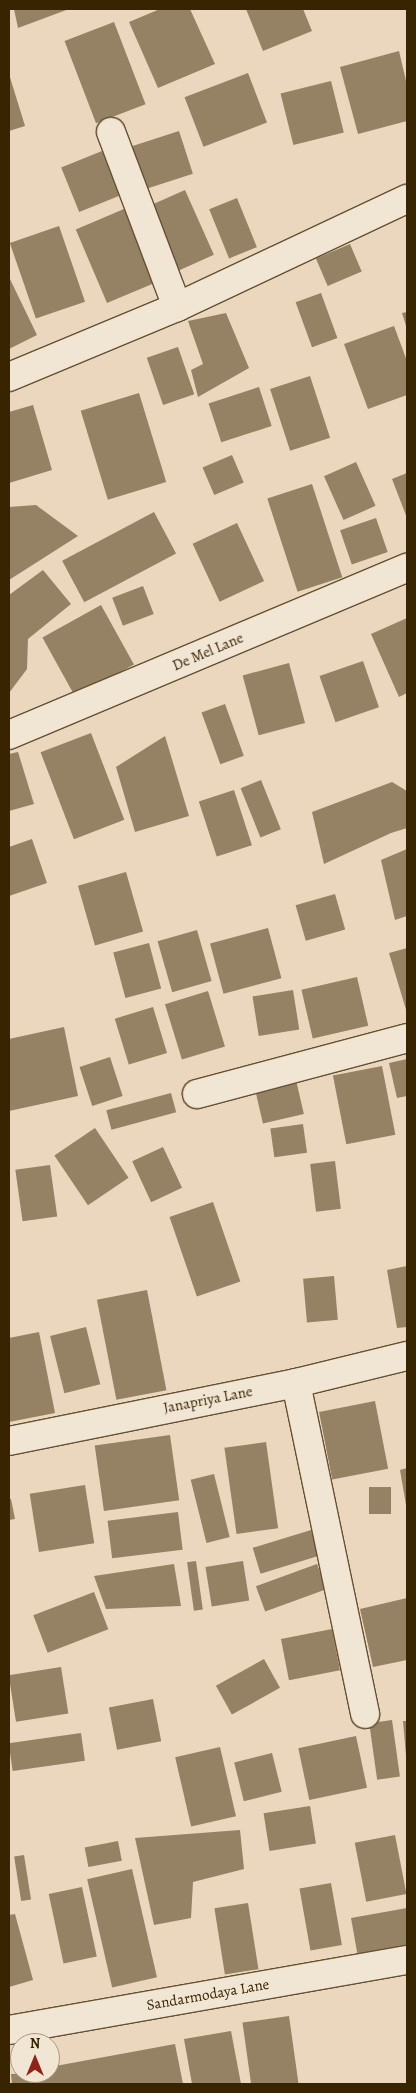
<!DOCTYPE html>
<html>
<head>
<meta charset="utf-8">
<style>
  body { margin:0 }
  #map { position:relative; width:416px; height:2093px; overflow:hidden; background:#ead7bd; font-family:Alegreya,serif }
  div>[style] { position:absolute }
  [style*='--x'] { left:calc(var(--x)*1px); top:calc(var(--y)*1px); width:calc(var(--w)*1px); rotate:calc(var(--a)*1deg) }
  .building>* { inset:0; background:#958163; transform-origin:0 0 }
  .roads { filter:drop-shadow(1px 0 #655130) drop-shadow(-1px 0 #655130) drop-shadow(0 1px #655130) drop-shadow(0 -1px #655130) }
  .street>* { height:28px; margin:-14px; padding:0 14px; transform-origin:14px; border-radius:14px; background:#f1e5d4 }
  span { translate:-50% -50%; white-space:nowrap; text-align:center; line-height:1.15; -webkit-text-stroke:4px #f1e5d4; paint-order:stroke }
  .street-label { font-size:15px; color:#392401 }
  .frame { position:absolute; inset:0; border:10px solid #392401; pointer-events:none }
  .north { position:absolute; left:10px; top:2033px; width:50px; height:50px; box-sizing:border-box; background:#f1e5d4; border:1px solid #a79880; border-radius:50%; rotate:0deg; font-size:14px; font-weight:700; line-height:20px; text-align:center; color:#392401 }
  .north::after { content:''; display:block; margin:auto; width:18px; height:22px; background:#8f2418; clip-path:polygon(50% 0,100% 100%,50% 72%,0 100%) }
</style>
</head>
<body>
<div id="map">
  <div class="building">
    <i style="clip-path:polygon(14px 9px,69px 9px,18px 28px)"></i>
    <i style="clip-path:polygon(160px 9px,190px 9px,215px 64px,158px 88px,129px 22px)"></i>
    <i style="clip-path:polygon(246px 9px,303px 9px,312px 31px,263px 51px)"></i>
    <i style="left:114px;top:22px;width:88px;height:53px;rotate:69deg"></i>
    <i style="clip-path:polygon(399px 51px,407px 85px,407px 121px,358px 134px,340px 67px)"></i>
    <i style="left:248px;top:73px;width:53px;height:68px;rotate:69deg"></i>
    <i style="clip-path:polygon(9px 74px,25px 126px,9px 131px)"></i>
    <i style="left:331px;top:81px;width:53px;height:52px;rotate:76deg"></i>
    <i style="left:179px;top:131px;width:45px;height:52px;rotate:72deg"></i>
    <i style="left:102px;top:151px;width:48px;height:44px;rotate:68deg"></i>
    <i style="left:185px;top:190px;width:71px;height:45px;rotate:66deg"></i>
    <i style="left:237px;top:198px;width:53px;height:30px;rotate:68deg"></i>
    <i style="left:131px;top:206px;width:80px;height:60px;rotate:67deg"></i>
    <i style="left:59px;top:226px;width:80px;height:52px;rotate:71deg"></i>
    <i style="left:350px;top:244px;width:30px;height:37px;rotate:67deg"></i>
    <i style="clip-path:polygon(9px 277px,37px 335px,9px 349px)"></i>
    <i style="left:321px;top:293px;width:48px;height:27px;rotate:70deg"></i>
    <i style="clip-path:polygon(407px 312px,407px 329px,402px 313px)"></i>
    <i style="clip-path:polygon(226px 313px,249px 368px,198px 397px,191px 370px,203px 364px,188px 321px)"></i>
    <i style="clip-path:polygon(394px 326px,407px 361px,407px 395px,368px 409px,344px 344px)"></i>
    <i style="left:178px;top:347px;width:50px;height:33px;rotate:71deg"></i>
    <i style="left:310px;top:376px;width:65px;height:42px;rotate:72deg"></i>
    <i style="left:259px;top:387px;width:41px;height:53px;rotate:72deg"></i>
    <i style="left:139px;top:393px;width:93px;height:61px;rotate:73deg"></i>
    <i style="clip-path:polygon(33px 405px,52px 470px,9px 483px,9px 412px)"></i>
    <i style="left:232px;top:455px;width:30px;height:32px;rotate:67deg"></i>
    <i style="left:356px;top:462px;width:48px;height:35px;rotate:66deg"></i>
    <i style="clip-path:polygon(407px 473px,407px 518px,392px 479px)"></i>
    <i style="left:312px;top:484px;width:98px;height:47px;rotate:72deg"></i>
    <i style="clip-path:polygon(36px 505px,78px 536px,9px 580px,9px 507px)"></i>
    <i style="left:154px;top:512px;width:47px;height:104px;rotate:62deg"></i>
    <i style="left:376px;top:518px;width:36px;height:38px;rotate:71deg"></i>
    <i style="left:237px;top:523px;width:64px;height:49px;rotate:65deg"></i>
    <i style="clip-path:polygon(43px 570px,71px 604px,28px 639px,27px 669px,9px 693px,9px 595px)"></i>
    <i style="left:143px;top:586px;width:30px;height:33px;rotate:69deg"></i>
    <i style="left:101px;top:605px;width:68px;height:67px;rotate:61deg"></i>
    <i style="clip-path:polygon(407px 618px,407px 693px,399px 697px,371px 634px)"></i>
    <i style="left:363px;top:661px;width:49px;height:46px;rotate:71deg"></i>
    <i style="left:289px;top:663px;width:62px;height:48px;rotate:75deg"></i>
    <i style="left:225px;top:704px;width:55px;height:25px;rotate:70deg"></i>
    <i style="left:91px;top:733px;width:93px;height:54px;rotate:69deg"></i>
    <i style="clip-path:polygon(165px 736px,189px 816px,135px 832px,116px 767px)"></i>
    <i style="clip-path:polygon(18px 752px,34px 804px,9px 811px,9px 754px)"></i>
    <i style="left:261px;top:780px;width:53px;height:22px;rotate:68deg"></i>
    <i style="clip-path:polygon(392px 782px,407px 791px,407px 828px,391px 833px,324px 864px,312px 812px)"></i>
    <i style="left:234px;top:790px;width:58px;height:37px;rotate:72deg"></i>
    <i style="clip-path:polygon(32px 839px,47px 883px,9px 896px,9px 847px)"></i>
    <i style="clip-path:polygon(407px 849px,407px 916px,395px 920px,381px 860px)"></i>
    <i style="left:126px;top:872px;width:62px;height:50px;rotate:74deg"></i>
    <i style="left:335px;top:894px;width:37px;height:41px;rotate:74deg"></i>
    <i style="left:268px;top:928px;width:52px;height:60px;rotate:75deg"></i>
    <i style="left:197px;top:930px;width:53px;height:41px;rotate:74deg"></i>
    <i style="left:149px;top:943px;width:47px;height:37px;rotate:75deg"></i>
    <i style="clip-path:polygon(407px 948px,407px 1013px,389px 953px)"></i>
    <i style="left:357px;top:977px;width:50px;height:57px;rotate:77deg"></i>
    <i style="left:293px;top:990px;width:40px;height:41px;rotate:81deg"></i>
    <i style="left:208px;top:991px;width:58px;height:45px;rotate:73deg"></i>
    <i style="left:153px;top:1007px;width:48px;height:40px;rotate:73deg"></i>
    <i style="clip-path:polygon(64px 1027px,78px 1096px,9px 1111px,9px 1039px)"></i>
    <i style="left:110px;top:1057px;width:41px;height:32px;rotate:72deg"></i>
    <i style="clip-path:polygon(407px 1059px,407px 1096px,397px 1098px,389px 1063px)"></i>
    <i style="left:382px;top:1066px;width:70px;height:50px;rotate:79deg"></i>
    <i style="left:296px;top:1080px;width:35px;height:42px;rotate:77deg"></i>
    <i style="left:171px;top:1093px;width:20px;height:67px;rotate:75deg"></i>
    <i style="left:303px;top:1124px;width:29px;height:33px;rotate:82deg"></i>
    <i style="left:95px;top:1128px;width:60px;height:49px;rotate:56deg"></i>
    <i style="left:163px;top:1147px;width:45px;height:34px;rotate:65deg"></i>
    <i style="left:335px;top:1161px;width:48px;height:25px;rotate:83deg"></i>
    <i style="left:50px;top:1165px;width:52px;height:35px;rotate:82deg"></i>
    <i style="left:213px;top:1202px;width:84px;height:46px;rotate:71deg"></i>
    <i style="clip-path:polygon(407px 1266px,407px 1327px,397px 1328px,387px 1270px)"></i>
    <i style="left:334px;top:1276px;width:44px;height:31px;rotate:85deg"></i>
    <i style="left:147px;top:1290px;width:102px;height:51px;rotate:79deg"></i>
    <i style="left:86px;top:1327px;width:59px;height:37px;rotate:76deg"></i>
    <i style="clip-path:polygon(39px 1332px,55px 1413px,9px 1422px,9px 1338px)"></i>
    <i style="left:375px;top:1401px;width:69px;height:57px;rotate:79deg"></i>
    <i style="left:170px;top:1435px;width:66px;height:76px;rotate:82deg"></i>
    <i style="left:266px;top:1442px;width:87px;height:42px;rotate:82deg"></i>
    <i style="clip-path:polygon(407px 1468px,407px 1505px,406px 1505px,400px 1470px)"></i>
    <i style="left:214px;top:1474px;width:65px;height:24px;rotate:76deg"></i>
    <i style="left:85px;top:1485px;width:59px;height:56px;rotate:81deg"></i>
    <i style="left:369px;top:1487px;width:22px;height:27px"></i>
    <i style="clip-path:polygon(9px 1499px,11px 1499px,15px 1519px,9px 1520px)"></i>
    <i style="left:178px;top:1512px;width:38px;height:71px;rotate:83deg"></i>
    <i style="left:311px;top:1530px;width:27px;height:61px;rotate:73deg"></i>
    <i style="left:196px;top:1561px;width:49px;height:9px;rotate:82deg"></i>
    <i style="left:243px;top:1561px;width:40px;height:38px;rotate:81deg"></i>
    <i style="clip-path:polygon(174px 1564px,181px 1606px,106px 1609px,94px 1576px)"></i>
    <i style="left:317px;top:1564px;width:27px;height:65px;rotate:70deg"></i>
    <i style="left:94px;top:1592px;width:40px;height:65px;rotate:69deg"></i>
    <i style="clip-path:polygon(407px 1598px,407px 1660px,373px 1667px,360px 1609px)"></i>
    <i style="left:332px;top:1629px;width:42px;height:52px;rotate:79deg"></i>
    <i style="left:264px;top:1659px;width:33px;height:55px;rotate:61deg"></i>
    <i style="left:61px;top:1667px;width:47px;height:53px;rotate:81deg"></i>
    <i style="left:153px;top:1699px;width:43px;height:45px;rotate:79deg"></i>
    <i style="left:392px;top:1720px;width:57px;height:23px;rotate:82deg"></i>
    <i style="clip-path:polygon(403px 1721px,407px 1721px,407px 1756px,406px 1756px)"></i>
    <i style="left:81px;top:1733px;width:28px;height:73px;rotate:82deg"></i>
    <i style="left:356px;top:1736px;width:53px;height:59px;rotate:78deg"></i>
    <i style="left:220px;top:1747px;width:71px;height:46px;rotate:77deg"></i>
    <i style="left:272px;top:1753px;width:40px;height:39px;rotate:76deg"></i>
    <i style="left:310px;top:1806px;width:38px;height:47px;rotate:81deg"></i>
    <i style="clip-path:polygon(240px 1830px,244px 1869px,193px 1882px,191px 1918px,154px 1925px,135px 1838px)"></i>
    <i style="left:395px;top:1835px;width:60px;height:41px;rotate:79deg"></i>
    <i style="left:118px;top:1841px;width:20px;height:34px;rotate:79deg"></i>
    <i style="left:24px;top:1855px;width:45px;height:10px;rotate:81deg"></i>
    <i style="left:132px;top:1869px;width:111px;height:46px;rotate:77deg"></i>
    <i style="left:331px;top:1883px;width:63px;height:32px;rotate:80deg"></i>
    <i style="left:82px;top:1887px;width:71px;height:34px;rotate:78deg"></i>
    <i style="left:248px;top:1903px;width:67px;height:34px;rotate:81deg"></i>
    <i style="clip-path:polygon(407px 1908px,407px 1954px,359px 1963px,351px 1918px)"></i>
    <i style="clip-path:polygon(15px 1914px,33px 1980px,9px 1987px,9px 1915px)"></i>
    <i style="left:289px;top:2016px;width:69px;height:47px;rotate:82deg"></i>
    <i style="clip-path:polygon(231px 2031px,241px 2084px,192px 2084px,184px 2039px)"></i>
    <i style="clip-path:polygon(175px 2044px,183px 2084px,12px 2084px,11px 2074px,50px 2073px,50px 2067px)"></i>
  </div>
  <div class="roads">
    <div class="street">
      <i style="--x:111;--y:132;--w:187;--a:69.3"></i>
      <i style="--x:9;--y:377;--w:182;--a:-22.6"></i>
      <i style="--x:177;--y:307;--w:254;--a:-25.2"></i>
      <i style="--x:9;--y:735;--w:432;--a:-22.8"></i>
      <i style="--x:197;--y:1094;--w:217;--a:-14.9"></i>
      <i style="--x:296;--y:1383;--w:338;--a:78.2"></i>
      <i style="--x:9;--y:1441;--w:293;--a:-11.4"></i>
      <i style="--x:296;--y:1383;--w:114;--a:-13.7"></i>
      <i style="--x:9;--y:2030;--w:404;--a:-10"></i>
    </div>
  </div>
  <div class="street-label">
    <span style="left:208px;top:652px;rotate:-23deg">De Mel Lane</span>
    <span style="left:208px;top:1400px;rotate:-11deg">Janapriya Lane</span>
    <span style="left:208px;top:1995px;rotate:-10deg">Sandarmodaya Lane</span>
  </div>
  <div class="frame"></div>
  <div class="north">N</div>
</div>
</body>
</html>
